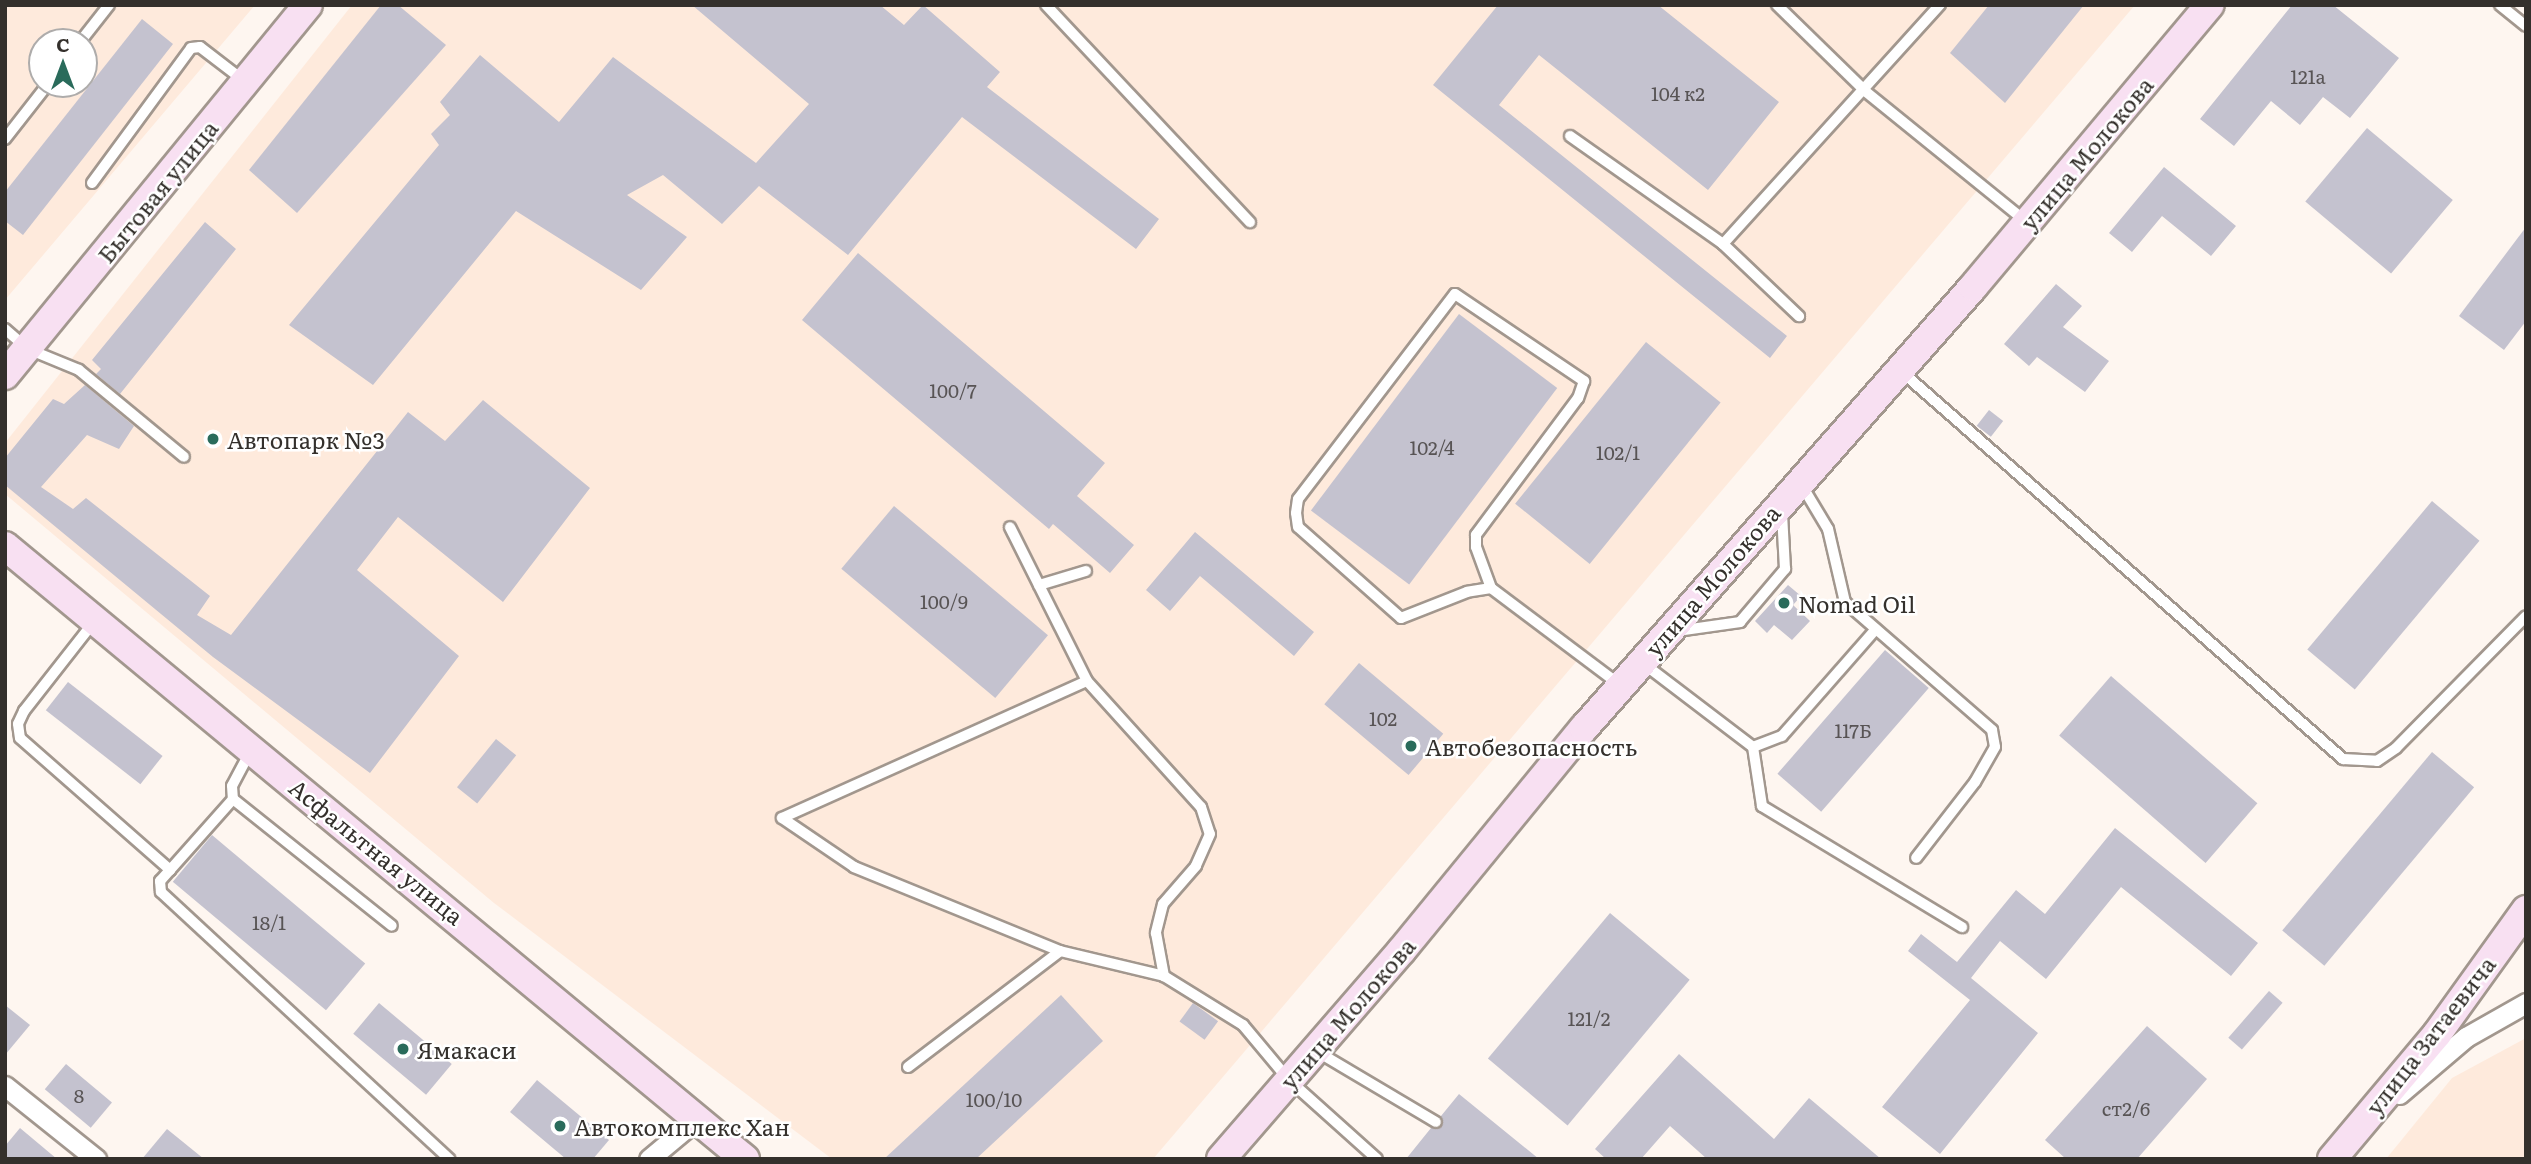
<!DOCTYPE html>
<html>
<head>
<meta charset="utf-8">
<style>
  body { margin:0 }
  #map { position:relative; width:2531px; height:1164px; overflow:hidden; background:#fef6f0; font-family:Literata,serif }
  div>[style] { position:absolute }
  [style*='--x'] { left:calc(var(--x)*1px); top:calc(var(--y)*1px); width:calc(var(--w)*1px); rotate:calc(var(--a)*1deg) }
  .built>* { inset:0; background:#feeadc }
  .building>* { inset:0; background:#c4c2cf; transform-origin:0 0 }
  .roads { filter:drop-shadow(2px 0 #a2978e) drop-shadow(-2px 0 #a2978e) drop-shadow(0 2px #a2978e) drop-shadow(0 -2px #a2978e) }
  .lane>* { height:10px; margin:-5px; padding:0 5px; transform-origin:5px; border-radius:5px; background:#fff }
  .street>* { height:19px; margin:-9.5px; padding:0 9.5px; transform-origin:9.5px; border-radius:9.5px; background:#fff }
  .secondary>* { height:28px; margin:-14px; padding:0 14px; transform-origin:14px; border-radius:14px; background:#f8e0f2 }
  .dots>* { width:19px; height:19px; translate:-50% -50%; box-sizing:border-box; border:4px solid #fff; border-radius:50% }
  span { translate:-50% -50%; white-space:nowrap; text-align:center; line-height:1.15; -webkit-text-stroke:5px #fff; paint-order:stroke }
  .number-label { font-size:19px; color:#585455 }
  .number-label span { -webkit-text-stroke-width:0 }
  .street-label { font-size:23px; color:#34302c }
  .poi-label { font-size:23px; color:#34302c }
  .left { translate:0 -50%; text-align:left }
  .frame { position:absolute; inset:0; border:7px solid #34302c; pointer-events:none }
  .north { position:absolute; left:28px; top:28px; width:70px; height:70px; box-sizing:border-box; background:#fff; border:2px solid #aeacab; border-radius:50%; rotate:0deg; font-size:19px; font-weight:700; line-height:28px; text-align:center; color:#34302c }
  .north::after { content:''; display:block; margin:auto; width:24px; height:32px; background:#2a6b5b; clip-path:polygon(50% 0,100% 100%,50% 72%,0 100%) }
</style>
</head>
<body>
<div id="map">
  <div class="built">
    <i style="clip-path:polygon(evenodd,5px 5px,255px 5px,5px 300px,5px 5px,42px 42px,84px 42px,84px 84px,42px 84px,42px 42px)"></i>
    <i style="clip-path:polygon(352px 5px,2135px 5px,1153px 1159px,832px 1159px,494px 903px,5px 494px,5px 443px)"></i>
    <i style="clip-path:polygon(2526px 1038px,2526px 1159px,2386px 1159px,2452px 1078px)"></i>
  </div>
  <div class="building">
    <i style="clip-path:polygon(381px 5px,398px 5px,446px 45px,297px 213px,249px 170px)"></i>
    <i style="clip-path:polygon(692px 5px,880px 5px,904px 25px,923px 5px,1000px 72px,987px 87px,1159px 219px,1136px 249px,962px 117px,848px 255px,759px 186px,722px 224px,663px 175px,627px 195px,687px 237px,641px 290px,516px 211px,373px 385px,289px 325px,439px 145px,431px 134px,450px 115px,440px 102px,480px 55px,559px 122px,613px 57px,756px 163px,809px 104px)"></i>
    <i style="clip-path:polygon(1498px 5px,1658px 5px,1779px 102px,1708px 190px,1539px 55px,1499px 105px,1787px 336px,1770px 358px,1433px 85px)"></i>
    <i style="clip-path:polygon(1989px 5px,2084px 5px,2005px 103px,1950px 53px)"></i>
    <i style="clip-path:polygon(2292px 5px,2333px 5px,2399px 58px,2350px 118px,2323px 97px,2300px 125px,2271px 101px,2234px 146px,2200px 119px)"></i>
    <i style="clip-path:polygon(142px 19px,173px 44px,23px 235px,5px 221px,5px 192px)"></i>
    <i style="left:2367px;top:128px;width:112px;height:96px;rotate:40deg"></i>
    <i style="clip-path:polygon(2164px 167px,2236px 226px,2211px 256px,2162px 216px,2132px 252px,2109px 233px)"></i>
    <i style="clip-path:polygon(205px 222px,236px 249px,120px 394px,96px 374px,101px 369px,92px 360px)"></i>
    <i style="clip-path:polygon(2526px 227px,2526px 321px,2504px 350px,2459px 316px)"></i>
    <i style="clip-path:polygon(858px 253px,1105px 463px,1077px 496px,1134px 545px,1110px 573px,1053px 524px,1049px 529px,802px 320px)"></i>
    <i style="clip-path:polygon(2056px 284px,2082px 306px,2063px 327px,2109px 361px,2085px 392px,2037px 357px,2029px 366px,2004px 344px)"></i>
    <i style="left:1459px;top:314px;width:123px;height:246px;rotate:37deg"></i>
    <i style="left:1646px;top:342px;width:96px;height:208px;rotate:39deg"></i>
    <i style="clip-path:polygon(85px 385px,134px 426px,119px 449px,87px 435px,41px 487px,73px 509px,86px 498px,210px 596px,197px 615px,231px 635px,408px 412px,445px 441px,483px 400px,590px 488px,503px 602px,398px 517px,357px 570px,459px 656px,370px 773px,213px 657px,5px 485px,5px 458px,53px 399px,64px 404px)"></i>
    <i style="left:1989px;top:410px;width:18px;height:20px;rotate:38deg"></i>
    <i style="left:2432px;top:501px;width:62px;height:194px;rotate:40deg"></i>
    <i style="left:894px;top:506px;width:201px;height:82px;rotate:40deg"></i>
    <i style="clip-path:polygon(1195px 532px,1314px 632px,1294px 656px,1200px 576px,1170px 611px,1146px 590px)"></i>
    <i style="clip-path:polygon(1788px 585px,1801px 596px,1793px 605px,1810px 621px,1792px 640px,1774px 625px,1767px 633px,1755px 621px)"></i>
    <i style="left:1885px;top:650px;width:58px;height:164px;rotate:41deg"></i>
    <i style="left:1359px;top:663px;width:110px;height:54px;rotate:40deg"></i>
    <i style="left:2111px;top:676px;width:194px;height:79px;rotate:41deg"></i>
    <i style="left:68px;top:682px;width:120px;height:36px;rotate:38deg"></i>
    <i style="left:496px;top:739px;width:26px;height:62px;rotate:39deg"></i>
    <i style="left:2432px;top:752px;width:55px;height:233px;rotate:40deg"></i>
    <i style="clip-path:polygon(2115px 828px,2258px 943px,2231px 976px,2121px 887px,2046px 979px,2000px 941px,1971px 978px,2038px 1033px,1940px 1154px,1882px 1107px,1970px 1000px,1908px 951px,1921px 934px,1957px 962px,2016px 890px,2045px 914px)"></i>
    <i style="left:212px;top:835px;width:200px;height:61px;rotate:40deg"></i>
    <i style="left:1610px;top:913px;width:104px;height:190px;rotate:40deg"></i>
    <i style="left:2269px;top:991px;width:18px;height:62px;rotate:41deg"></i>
    <i style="clip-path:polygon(1061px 995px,1103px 1041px,976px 1159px,884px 1159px)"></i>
    <i style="left:379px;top:1003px;width:95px;height:40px;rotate:40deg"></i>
    <i style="left:1193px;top:1003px;width:31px;height:23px;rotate:36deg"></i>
    <i style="clip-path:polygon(5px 1005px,30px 1025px,5px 1055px)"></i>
    <i style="clip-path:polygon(2147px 1026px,2207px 1079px,2137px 1159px,2066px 1159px,2045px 1140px)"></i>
    <i style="clip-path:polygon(1679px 1054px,1774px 1139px,1809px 1098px,1881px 1159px,1707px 1159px,1670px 1126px,1641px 1159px,1606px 1159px,1595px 1149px)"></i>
    <i style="left:66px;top:1064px;width:60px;height:33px;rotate:40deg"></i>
    <i style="clip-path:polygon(537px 1080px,609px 1140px,593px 1159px,566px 1159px,510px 1112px)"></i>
    <i style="clip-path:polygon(1459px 1094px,1539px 1159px,1406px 1159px,1431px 1128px,1442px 1126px,1441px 1116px)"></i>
    <i style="clip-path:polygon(20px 1128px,57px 1159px,5px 1159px,5px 1146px)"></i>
    <i style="clip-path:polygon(167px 1129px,204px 1159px,142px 1159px)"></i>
  </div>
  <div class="roads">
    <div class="lane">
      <i style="--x:1046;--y:5;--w:298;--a:46.8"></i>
      <i style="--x:1777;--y:5;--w:123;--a:44.3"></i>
      <i style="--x:1865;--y:91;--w:208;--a:39"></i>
      <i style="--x:2500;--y:5;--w:33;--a:39"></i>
      <i style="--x:80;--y:42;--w:47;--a:-51.9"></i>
      <i style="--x:1570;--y:136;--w:187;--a:35.2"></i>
      <i style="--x:1723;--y:244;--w:323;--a:-47.8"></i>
      <i style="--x:5;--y:139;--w:70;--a:-52"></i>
      <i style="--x:92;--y:183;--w:167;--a:-53.7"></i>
      <i style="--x:191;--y:48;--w:9;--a:-6"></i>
      <i style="--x:200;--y:47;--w:54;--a:37.5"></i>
      <i style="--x:1723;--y:244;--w:105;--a:43.5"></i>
      <i style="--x:5;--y:329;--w:30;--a:41"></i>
      <i style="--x:28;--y:349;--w:55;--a:22.4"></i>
      <i style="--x:79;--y:370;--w:136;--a:39.6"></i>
      <i style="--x:1902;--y:372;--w:587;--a:41.27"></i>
      <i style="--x:2343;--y:759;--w:34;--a:3"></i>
      <i style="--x:2377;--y:761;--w:23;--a:-34"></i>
      <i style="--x:2396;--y:748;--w:185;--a:-45.4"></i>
      <i style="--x:1801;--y:484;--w:52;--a:59"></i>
      <i style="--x:1828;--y:529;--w:75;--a:76.9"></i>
      <i style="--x:1845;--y:602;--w:195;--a:41"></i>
      <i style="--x:1992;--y:730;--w:17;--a:80"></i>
      <i style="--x:1995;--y:747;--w:40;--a:119.7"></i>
      <i style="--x:1975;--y:782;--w:96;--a:127.8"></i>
      <i style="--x:1039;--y:585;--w:49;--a:-16.6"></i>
      <i style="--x:1491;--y:588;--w:24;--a:171"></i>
      <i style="--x:1467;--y:592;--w:71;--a:158.5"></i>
      <i style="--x:1401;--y:618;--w:137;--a:-138.5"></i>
      <i style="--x:1298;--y:527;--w:14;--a:-98"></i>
      <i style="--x:1296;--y:513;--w:14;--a:-82"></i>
      <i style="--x:1298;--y:499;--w:258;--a:-52.6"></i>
      <i style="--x:1455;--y:294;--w:156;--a:34"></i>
      <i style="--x:1584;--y:381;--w:18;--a:109"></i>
      <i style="--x:1578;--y:398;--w:171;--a:126.7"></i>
      <i style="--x:1476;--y:535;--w:12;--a:90"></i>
      <i style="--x:1476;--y:547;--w:44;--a:69.9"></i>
      <i style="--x:1491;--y:588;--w:161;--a:36.9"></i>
      <i style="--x:93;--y:623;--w:112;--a:128.1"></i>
      <i style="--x:24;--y:711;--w:14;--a:115"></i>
      <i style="--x:18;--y:724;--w:14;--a:82"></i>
      <i style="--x:20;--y:738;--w:200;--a:41.3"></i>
      <i style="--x:170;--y:870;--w:15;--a:132"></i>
      <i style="--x:160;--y:881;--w:11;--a:85"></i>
      <i style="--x:161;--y:892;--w:393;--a:42.8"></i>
      <i style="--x:1677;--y:631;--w:64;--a:-8.1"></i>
      <i style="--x:1740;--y:622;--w:70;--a:-49.7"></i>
      <i style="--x:1785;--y:569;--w:55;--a:-93.1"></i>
      <i style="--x:1644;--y:664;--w:137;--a:37.3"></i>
      <i style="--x:1753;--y:747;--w:60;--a:81.3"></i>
      <i style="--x:1762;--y:806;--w:234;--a:31.2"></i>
      <i style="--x:1087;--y:681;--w:170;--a:47.9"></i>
      <i style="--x:1201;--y:807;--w:28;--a:72"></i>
      <i style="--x:1210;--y:834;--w:35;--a:114"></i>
      <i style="--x:1196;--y:866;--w:50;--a:131"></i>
      <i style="--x:1163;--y:904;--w:30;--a:104"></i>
      <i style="--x:1156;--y:933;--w:44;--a:79.5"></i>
      <i style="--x:1753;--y:747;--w:31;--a:-21"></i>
      <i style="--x:1782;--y:736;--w:142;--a:-48.7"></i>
      <i style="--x:250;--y:752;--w:38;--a:118"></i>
      <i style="--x:232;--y:786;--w:13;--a:86"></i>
      <i style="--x:233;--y:799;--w:203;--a:38.6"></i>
      <i style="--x:782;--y:818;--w:334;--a:-24.2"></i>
      <i style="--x:1087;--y:681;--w:172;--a:-116.6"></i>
      <i style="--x:782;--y:818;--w:87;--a:34.2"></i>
      <i style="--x:854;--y:867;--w:222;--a:22.2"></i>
      <i style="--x:170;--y:870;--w:95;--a:-48.4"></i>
      <i style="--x:1318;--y:1052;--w:137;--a:30.7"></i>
      <i style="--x:908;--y:1067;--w:191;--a:-37.3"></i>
      <i style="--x:1060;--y:951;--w:107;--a:13.5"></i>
      <i style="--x:1164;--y:976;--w:93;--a:31.8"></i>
      <i style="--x:1243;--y:1025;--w:72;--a:50.1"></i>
      <i style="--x:1289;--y:1080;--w:118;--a:41.9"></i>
    </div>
    <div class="street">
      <i style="--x:5;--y:1086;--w:117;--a:38.7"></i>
      <i style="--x:2399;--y:1094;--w:88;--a:-40.4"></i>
      <i style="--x:2466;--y:1037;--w:69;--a:-29.5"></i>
      <i style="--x:649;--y:1159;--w:62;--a:-39.8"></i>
    </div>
    <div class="secondary">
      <i style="--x:5;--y:375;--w:478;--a:-50.7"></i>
      <i style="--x:5;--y:546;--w:961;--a:39.64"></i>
      <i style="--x:1221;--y:1159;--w:276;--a:-49.1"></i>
      <i style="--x:1402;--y:950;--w:287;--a:-50.7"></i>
      <i style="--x:1584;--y:728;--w:588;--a:-48.58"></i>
      <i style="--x:1973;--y:287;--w:368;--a:-50"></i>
      <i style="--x:2332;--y:1159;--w:163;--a:-50"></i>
      <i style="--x:2437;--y:1034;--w:153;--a:-54.3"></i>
    </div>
  </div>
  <div class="dots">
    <i style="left:213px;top:439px;background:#2a6b5b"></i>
    <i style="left:1784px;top:603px;background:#2a6b5b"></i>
    <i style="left:1411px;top:746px;background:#2a6b5b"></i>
    <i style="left:403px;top:1049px;background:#2a6b5b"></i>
    <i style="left:560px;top:1126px;background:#2a6b5b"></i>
  </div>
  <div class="number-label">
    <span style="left:2308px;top:77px">121а</span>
    <span style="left:1678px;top:94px">104 к2</span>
    <span style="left:953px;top:391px">100/7</span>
    <span style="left:1432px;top:448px">102/4</span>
    <span style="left:1618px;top:453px">102/1</span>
    <span style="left:944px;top:602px">100/9</span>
    <span style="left:1383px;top:719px">102</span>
    <span style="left:1853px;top:731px">117Б</span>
    <span style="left:269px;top:923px">18/1</span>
    <span style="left:1589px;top:1019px">121/2</span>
    <span style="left:79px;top:1096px">8</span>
    <span style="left:994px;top:1100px">100/10</span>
    <span style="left:2126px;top:1109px">ст2/6</span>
  </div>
  <div class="street-label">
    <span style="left:2086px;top:153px;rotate:-50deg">улица Молокова</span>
    <span style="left:157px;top:191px;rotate:-51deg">Бытовая улица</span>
    <span style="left:1712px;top:580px;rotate:-49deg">улица Молокова</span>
    <span style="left:377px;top:851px;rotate:39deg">Асфальтная улица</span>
    <span style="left:1347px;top:1013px;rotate:-49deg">улица Молокова</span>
    <span style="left:2430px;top:1035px;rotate:-52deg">улица Затаевича</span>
  </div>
  <div class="poi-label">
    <span class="left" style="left:227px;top:439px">Автопарк №3</span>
    <span class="left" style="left:1798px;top:603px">Nomad Oil</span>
    <span class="left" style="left:1425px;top:746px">Автобезопасность</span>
    <span class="left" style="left:417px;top:1049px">Ямакаси</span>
    <span class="left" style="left:574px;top:1126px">Автокомплекс Хан</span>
  </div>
  <div class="frame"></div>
  <div class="north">С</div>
</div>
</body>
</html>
